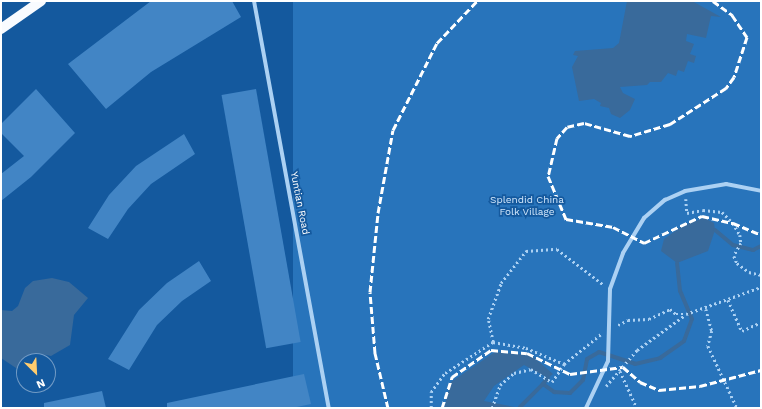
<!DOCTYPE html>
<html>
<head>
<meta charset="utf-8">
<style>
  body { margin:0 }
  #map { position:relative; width:762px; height:409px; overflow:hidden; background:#14599e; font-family:"Work Sans",sans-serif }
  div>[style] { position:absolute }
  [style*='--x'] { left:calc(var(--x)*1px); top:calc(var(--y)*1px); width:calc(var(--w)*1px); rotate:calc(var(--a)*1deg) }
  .green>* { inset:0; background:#2874bb; transform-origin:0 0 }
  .water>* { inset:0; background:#396a9b }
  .stream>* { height:4px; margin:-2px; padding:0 2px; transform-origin:2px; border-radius:2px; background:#396a9b }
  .building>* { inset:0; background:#4285c5; transform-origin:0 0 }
  .path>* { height:2.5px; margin-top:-1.25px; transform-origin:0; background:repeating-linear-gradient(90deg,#acd1f3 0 2px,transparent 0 5px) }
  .street>* { height:4px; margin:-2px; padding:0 2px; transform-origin:2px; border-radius:2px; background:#acd1f3 }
  .primary>* { height:10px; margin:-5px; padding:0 5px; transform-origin:5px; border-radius:5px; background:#f8fbff }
  .rail>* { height:3px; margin-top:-1.5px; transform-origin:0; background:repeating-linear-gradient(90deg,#fff 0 7px,transparent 0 10px) }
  span { translate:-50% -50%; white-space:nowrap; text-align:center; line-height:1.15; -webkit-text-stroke:3.5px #14599e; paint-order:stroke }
  .park-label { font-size:10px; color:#d4e9fd }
  .street-label { font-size:10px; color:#fff }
  .frame { position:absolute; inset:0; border:2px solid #fff; pointer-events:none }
  .north { position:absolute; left:16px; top:353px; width:40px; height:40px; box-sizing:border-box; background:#14599e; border:1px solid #729bc5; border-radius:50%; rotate:156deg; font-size:11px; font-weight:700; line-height:16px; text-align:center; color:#fff }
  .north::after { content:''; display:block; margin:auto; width:14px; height:18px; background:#ffcc6e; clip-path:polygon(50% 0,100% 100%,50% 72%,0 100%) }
</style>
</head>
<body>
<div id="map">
  <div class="green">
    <i style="left:293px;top:1px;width:468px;height:410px"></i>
  </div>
  <div class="water">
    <i style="clip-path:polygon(627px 1px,692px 1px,721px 17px,711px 16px,706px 38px,687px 34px,686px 41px,694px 44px,690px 54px,696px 56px,694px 63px,688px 61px,684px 72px,678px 70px,676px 76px,668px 73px,661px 82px,650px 82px,647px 85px,620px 87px,623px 93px,635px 99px,630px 110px,620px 118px,611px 114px,609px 108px,600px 106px,601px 103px,594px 99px,579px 101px,572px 67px,578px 56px,573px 55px,575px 51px,613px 48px,619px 43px)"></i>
    <i style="clip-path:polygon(704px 218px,714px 223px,715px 230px,708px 251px,677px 263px,661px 251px,664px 239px,684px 225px)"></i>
    <i style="clip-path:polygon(52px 278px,69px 282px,88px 298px,74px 315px,70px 345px,51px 356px,36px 353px,30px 361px,24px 361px,22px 372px,1px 358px,1px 310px,12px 311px,18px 306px,25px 288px,33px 281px)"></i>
    <i style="clip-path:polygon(495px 352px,531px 355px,553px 374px,548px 378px,524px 365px,494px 386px,484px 401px,520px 408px,444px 408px,451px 382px)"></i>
  </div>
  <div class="stream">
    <i style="--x:715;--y:230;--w:23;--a:40"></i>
    <i style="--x:733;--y:245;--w:21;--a:14"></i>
    <i style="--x:753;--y:250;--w:9;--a:-27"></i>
    <i style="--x:548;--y:378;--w:8;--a:130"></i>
    <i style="--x:543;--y:384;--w:14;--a:36"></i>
    <i style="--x:554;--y:392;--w:16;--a:4"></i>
    <i style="--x:570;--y:393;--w:18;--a:-45"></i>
    <i style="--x:583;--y:380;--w:21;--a:-79"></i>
    <i style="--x:587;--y:359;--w:14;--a:-30"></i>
    <i style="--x:599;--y:352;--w:38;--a:18"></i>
    <i style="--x:635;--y:364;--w:26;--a:-13"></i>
    <i style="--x:660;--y:358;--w:29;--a:-35"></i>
    <i style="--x:684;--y:341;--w:23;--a:-70"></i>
    <i style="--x:692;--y:319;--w:30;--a:-113"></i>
    <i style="--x:680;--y:291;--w:28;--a:-96"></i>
    <i style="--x:520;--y:407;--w:33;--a:-45"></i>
  </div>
  <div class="building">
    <i style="clip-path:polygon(151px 1px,232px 1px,241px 17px,151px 72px,106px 109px,68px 64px)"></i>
    <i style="clip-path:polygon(36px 89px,75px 133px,31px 177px,1px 201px,1px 174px,24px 156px,1px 133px,1px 124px)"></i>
    <i style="left:256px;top:89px;width:257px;height:35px;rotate:80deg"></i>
    <i style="clip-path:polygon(184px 134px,195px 154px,151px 184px,128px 209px,108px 239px,88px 228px,109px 195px,136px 166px)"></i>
    <i style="clip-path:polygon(199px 261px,211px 281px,182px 301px,157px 325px,129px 370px,108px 359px,139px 310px,167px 283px)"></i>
    <i style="clip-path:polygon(304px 374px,311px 404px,292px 408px,167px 408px,167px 403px)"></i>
    <i style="clip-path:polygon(102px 391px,106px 408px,44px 408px,44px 403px)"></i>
  </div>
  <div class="path">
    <i style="--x:686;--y:199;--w:14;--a:86"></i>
    <i style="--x:687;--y:213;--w:16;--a:-11"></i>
    <i style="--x:703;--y:210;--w:19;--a:6"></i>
    <i style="--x:722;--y:212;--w:16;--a:45"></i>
    <i style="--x:733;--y:223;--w:14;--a:60"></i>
    <i style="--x:740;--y:235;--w:8;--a:83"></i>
    <i style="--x:741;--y:243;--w:15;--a:118"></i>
    <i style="--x:734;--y:256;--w:8;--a:67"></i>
    <i style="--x:737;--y:263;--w:15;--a:37"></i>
    <i style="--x:749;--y:272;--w:12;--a:14"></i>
    <i style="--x:728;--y:300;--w:34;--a:66"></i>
    <i style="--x:742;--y:331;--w:21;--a:-25"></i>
    <i style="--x:706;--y:309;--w:23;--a:75"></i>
    <i style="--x:712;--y:331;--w:16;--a:105"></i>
    <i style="--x:708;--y:346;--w:68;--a:64.9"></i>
    <i style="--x:618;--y:325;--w:11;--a:-27"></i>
    <i style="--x:628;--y:320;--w:21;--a:-3"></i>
    <i style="--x:649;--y:319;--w:23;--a:-25"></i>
    <i style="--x:670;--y:309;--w:8;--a:40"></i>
    <i style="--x:676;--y:314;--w:10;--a:0"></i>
    <i style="--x:686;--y:314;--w:80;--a:-19.8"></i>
    <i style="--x:493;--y:342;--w:24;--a:-102"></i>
    <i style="--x:488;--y:319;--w:38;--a:-70"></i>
    <i style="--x:501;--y:283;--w:41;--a:-52"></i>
    <i style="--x:526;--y:251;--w:31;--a:-4"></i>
    <i style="--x:557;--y:249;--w:59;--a:37.5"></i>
    <i style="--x:620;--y:371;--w:41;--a:65.3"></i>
    <i style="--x:606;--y:386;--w:48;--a:-49.3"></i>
    <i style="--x:637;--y:350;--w:59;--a:-36.1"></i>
    <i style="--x:431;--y:408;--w:16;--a:-90"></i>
    <i style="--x:431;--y:392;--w:24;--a:-54"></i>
    <i style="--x:445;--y:373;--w:57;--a:-32.9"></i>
    <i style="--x:493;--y:342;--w:34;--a:10"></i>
    <i style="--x:526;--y:348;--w:41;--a:22.8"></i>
    <i style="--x:564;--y:364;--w:48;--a:-39"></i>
    <i style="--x:492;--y:408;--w:24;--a:-71"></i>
    <i style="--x:500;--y:385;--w:18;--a:-41"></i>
    <i style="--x:514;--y:373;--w:17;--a:-13"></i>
    <i style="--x:531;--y:369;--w:25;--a:32"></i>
    <i style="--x:552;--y:382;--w:22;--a:-56"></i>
  </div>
  <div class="street">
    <i style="--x:254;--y:1;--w:414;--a:79.6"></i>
    <i style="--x:586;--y:408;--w:52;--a:-64.9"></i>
    <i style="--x:608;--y:361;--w:72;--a:-88.4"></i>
    <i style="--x:610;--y:289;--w:38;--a:-70"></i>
    <i style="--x:623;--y:253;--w:41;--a:-59"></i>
    <i style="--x:644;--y:218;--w:28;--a:-41"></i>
    <i style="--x:665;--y:200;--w:22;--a:-24"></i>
    <i style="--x:685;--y:191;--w:42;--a:-9.7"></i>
    <i style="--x:726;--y:184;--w:36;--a:11"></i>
  </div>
  <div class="primary">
    <i style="--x:1;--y:29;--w:49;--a:-35"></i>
  </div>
  <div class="rail">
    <i style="--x:713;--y:1;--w:24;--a:36"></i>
    <i style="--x:732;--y:15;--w:27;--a:56"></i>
    <i style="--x:747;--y:37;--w:42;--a:108"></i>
    <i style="--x:734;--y:77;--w:14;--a:126"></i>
    <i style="--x:726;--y:88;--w:67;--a:147.3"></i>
    <i style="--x:670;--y:124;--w:42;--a:163.3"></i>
    <i style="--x:630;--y:136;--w:48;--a:-164.2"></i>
    <i style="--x:584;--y:123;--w:17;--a:167"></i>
    <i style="--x:567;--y:127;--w:15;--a:132"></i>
    <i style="--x:557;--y:138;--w:39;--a:103"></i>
    <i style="--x:548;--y:176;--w:47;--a:67.3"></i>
    <i style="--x:566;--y:219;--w:48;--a:9.7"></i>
    <i style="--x:613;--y:227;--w:35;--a:27"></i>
    <i style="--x:644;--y:243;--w:64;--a:-25"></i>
    <i style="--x:702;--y:216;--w:32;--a:13"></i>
    <i style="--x:733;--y:223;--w:30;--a:23"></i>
    <i style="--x:388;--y:408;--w:57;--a:-103.3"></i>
    <i style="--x:375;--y:353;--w:61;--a:-94.7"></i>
    <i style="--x:370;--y:292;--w:79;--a:-84.2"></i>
    <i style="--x:378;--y:213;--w:84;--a:-79.8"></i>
    <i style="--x:393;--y:130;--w:97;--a:-63.2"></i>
    <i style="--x:437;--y:43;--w:58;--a:-46.4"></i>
    <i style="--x:442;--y:408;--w:33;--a:-72"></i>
    <i style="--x:452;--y:377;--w:47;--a:-34.7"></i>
    <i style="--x:491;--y:350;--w:36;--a:5"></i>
    <i style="--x:527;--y:353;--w:48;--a:26"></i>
    <i style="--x:570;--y:374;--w:53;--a:-7.5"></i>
    <i style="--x:623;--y:367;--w:23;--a:41"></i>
    <i style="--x:640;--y:382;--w:21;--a:23"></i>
    <i style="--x:659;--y:390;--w:41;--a:-5.6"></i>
    <i style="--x:700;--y:386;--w:63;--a:-14.7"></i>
  </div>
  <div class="park-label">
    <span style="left:527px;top:205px">Splendid China<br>Folk Village</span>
  </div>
  <div class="street-label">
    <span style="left:300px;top:203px;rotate:79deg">Yuntian Road</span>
  </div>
  <div class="frame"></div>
  <div class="north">N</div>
</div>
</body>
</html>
